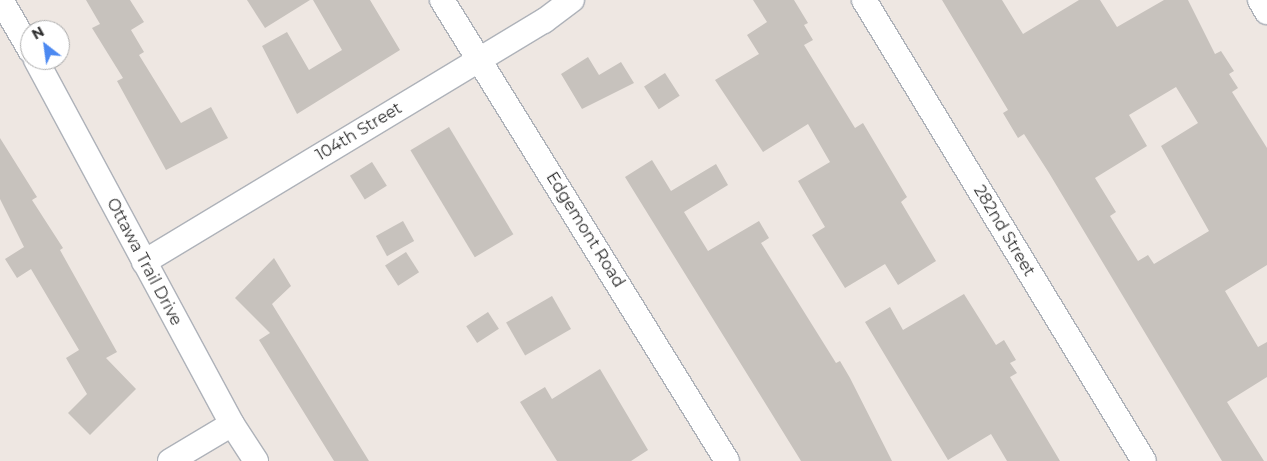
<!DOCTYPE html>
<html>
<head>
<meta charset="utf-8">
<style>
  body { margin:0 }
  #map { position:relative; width:1267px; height:461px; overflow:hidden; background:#eee7e2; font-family:Montserrat,sans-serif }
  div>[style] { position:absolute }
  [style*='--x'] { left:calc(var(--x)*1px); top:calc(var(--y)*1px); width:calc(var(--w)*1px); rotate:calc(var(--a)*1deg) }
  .building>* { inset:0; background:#c7c2bd; transform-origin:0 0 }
  .roads { filter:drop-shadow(1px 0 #aeb2b9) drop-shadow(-1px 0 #aeb2b9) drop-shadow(0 1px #aeb2b9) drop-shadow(0 -1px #aeb2b9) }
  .minor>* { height:24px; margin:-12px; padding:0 12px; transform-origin:12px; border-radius:12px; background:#fff }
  span { translate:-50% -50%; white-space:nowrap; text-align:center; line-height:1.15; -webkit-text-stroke:4.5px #fff; paint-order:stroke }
  .street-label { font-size:16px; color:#2e2e2e }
  .north { position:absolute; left:20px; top:20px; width:50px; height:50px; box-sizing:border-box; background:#fff; border:1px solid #ababab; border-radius:50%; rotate:330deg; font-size:14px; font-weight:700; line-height:20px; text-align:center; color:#2e2e2e }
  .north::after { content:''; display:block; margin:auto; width:18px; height:22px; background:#4c89f1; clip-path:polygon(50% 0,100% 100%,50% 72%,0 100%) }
</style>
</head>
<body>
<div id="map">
  <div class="building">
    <i style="clip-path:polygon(86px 0,130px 0,144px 22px,131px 30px,144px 52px,139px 55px,181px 123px,211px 107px,228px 138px,166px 170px,117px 81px,123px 78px,92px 28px,100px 24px)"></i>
    <i style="clip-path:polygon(247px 0,310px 0,265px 28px)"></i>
    <i style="clip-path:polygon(313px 0,370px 0,400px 50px,297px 114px,262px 46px,287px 32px,309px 70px,342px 50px)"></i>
    <i style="clip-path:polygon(753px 0,794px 0,808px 23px,804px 25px,813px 40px,804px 45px,855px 128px,863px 123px,907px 197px,901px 202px,936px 261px,898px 285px,885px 264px,845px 288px,812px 235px,825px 227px,798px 181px,830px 162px,808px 124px,763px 152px,715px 80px,759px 54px,747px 35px,767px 22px)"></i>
    <i style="clip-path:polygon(evenodd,942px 0,1002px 0,1023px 34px,1079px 0,1100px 0,1117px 27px,1164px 0,1188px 0,1215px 54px,1221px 51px,1234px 71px,1229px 74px,1238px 88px,1232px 92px,1267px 148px,1267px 265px,1225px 291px,1258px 347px,1267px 342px,1267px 377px,1227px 402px,1264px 461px,1222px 461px,1049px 173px,1024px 134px,1018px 138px,1003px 113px,1008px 110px,942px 0,1176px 87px,1198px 123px,1161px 146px,1209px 231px,1154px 264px,1148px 255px,1138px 261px,1110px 216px,1116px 212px,1095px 178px,1147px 146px,1129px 115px,1176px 87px)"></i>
    <i style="clip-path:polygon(588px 57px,599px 75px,621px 62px,634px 83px,582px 109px,561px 74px)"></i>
    <i style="left:665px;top:73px;width:27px;height:25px;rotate:57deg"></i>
    <i style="left:449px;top:127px;width:125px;height:45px;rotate:59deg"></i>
    <i style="clip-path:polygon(0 138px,37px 197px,32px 200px,63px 248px,60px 250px,117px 352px,106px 358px,136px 389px,90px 435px,68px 413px,87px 394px,66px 358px,79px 350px,31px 269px,17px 278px,5px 259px,24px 247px,0 199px)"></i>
    <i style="clip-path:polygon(652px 160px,671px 191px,716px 164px,728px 185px,684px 212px,708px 251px,759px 221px,769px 238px,761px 243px,836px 363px,840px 361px,850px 378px,892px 461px,801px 461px,625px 177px)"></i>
    <i style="left:372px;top:162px;width:28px;height:26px;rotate:58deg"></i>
    <i style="left:403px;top:221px;width:23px;height:31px;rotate:61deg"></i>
    <i style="left:406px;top:252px;width:24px;height:25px;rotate:57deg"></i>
    <i style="clip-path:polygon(274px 258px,291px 286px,272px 304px,369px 461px,334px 461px,259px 340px,270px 333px,235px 298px)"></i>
    <i style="clip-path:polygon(964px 294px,996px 345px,1004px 340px,1016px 360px,1010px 363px,1017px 373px,1010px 377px,1060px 461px,1007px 461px,991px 434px,948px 460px,865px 322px,890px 307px,903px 330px)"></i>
    <i style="left:552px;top:296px;width:38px;height:53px;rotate:60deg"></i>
    <i style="left:488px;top:312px;width:20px;height:26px;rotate:57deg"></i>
    <i style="clip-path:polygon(600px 369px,648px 450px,631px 461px,557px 461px,520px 402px,545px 387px,552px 399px)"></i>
  </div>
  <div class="roads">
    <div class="minor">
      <i style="--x:1;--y:0;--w:58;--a:59.9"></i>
      <i style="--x:442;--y:0;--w:542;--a:58.27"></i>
      <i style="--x:864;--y:0;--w:539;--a:58.73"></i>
      <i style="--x:1260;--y:0;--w:14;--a:60"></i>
      <i style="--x:36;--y:60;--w:413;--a:61.7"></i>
      <i style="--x:232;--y:424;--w:44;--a:57"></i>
      <i style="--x:144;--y:262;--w:467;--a:-31.1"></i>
      <i style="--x:544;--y:21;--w:35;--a:-37"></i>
      <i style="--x:170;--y:461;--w:72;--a:-30.8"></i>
    </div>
  </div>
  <div class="street-label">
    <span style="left:359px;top:132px;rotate:-31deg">104th Street</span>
    <span style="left:585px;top:230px;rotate:58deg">Edgemont Road</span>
    <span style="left:1004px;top:231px;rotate:59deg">282nd Street</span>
    <span style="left:144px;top:262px;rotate:62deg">Ottawa Trail Drive</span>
  </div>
  <div class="north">N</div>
</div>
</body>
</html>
